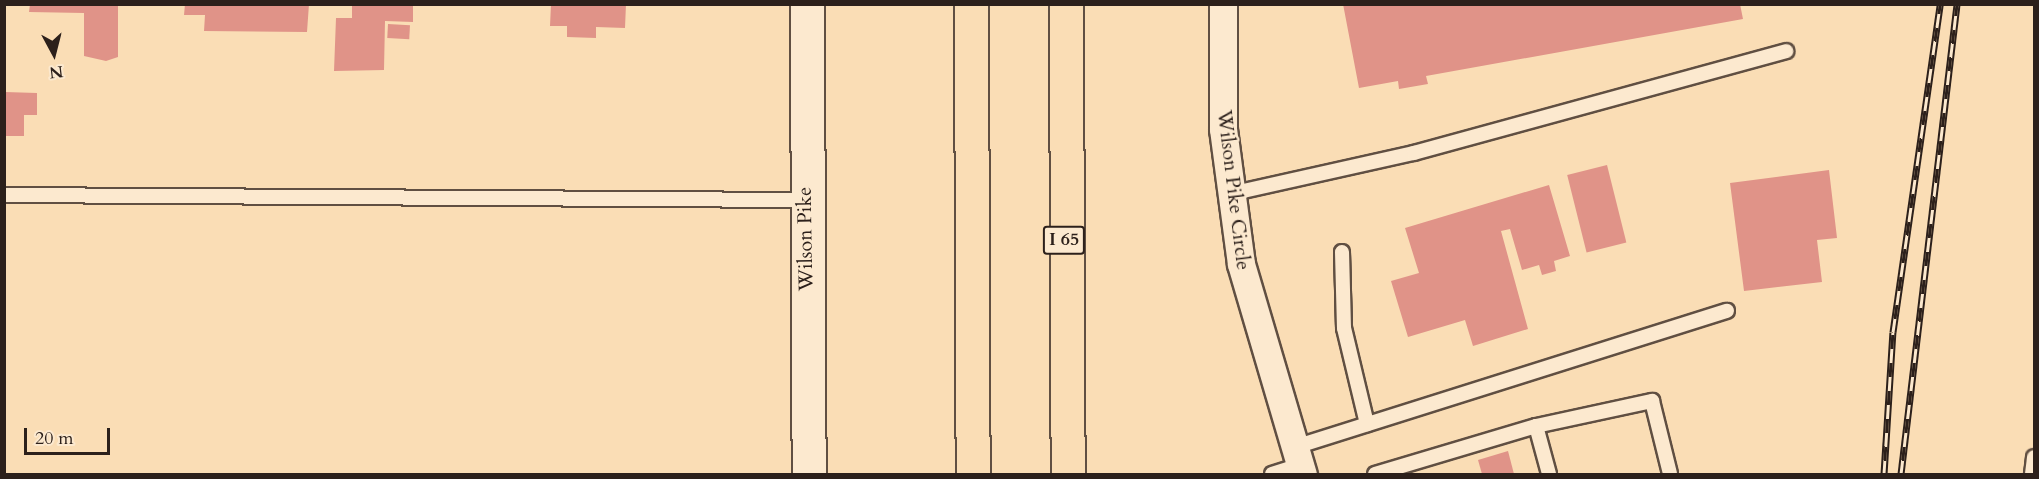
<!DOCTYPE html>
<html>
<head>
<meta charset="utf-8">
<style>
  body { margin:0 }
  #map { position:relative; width:2039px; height:479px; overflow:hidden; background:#faddb5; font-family:Cardo,serif }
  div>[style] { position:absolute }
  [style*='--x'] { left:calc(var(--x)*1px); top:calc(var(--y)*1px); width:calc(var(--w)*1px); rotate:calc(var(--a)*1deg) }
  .building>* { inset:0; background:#e09388; transform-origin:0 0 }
  .roads { filter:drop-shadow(2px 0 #604f42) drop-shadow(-2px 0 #604f42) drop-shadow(0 2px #604f42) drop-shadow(0 -2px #604f42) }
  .lane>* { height:14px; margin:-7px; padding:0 7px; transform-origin:7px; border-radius:7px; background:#fce9cf }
  .street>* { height:27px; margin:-13.5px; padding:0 13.5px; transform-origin:13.5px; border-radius:13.5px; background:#fce9cf }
  .secondary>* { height:33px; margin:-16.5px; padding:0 16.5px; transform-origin:16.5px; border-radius:16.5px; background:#fce9cf }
  .highway>* { height:33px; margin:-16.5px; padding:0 16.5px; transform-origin:16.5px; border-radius:16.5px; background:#faddb5 }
  .rail>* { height:7px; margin-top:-3.5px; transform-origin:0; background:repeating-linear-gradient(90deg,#fce9cf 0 14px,#2c201b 0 28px); box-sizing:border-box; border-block:2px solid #2c201b }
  span { translate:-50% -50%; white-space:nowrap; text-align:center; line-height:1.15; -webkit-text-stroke:4.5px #fce9cf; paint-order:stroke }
  .shield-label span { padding:2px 4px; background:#fce9cf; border:2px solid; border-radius:4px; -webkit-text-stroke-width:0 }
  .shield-label { font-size:18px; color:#2c201b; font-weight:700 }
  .street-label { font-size:20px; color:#2c201b }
  .frame { position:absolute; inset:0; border:6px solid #2c201b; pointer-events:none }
  .north { position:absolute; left:24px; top:24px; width:60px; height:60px; -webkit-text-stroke:4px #fce9cf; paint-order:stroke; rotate:173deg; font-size:16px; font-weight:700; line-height:24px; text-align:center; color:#2c201b }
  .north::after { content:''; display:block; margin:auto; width:21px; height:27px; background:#2c201b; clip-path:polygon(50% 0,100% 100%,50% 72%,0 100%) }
  .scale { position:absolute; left:24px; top:428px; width:86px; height:27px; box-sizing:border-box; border:3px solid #2c201b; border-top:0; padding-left:8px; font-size:18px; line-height:21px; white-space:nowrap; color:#2c201b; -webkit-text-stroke:4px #fce9cf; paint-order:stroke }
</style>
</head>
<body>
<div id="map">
  <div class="building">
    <i style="clip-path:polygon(30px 4px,118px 4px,118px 57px,106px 61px,84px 56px,84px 13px,29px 12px)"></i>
    <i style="clip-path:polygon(185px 4px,309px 4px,307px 32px,204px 31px,205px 15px,184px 15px)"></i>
    <i style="clip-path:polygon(352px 4px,413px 4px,413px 22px,385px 21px,384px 70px,334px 71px,336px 18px,352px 18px)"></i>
    <i style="clip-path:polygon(551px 4px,626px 4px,625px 28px,596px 27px,596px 38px,567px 37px,567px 26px,550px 26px)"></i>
    <i style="clip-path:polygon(1343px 4px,1740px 4px,1743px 19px,1426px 76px,1428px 84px,1399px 89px,1398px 81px,1359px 88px)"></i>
    <i style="left:388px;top:24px;width:22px;height:14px;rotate:3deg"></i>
    <i style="clip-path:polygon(5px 92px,37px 93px,37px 115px,24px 115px,24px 136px,5px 136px)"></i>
    <i style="left:1607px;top:165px;width:80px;height:41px;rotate:76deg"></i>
    <i style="clip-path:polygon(1829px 170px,1837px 238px,1817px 240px,1822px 282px,1744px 291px,1730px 183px)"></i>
    <i style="clip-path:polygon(1549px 185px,1570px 256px,1554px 261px,1556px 271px,1542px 275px,1539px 265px,1522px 270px,1510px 229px,1501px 231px,1528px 329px,1473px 346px,1465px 320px,1408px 337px,1391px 281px,1419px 273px,1405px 228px)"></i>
    <i style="clip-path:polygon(1508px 451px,1514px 474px,1482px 474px,1478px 460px)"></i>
  </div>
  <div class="roads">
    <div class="lane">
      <i style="--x:1230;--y:194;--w:189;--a:-12.6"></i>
      <i style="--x:1414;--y:153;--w:386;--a:-15.3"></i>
      <i style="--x:4;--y:195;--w:800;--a:0.36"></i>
      <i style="--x:1342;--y:252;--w:76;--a:88.5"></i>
      <i style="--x:1344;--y:328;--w:99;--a:76.5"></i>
      <i style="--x:1536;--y:426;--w:119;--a:-12.2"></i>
      <i style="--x:1652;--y:401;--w:75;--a:76.1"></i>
      <i style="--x:1295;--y:447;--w:453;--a:-17.5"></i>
      <i style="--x:1272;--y:474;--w:29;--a:-18"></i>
      <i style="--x:1375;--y:474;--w:168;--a:-16.6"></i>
      <i style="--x:1536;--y:426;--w:50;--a:74.8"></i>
      <i style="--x:2032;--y:474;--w:17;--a:-83"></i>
    </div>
    <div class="street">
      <i style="--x:1223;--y:4;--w:125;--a:90"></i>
      <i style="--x:1223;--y:129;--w:136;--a:82.4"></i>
      <i style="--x:1241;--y:264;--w:219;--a:73.6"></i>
    </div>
    <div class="secondary">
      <i style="--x:807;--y:4;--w:470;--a:89.8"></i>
    </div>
    <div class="highway">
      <i style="--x:971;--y:4;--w:470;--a:89.8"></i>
      <i style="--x:1066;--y:4;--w:470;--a:89.8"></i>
    </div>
  </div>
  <div class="rail">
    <i style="--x:1884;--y:474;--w:142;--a:-86.4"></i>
    <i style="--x:1893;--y:332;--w:331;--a:-81.8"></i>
    <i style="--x:1901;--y:474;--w:473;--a:-83.2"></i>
  </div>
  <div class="shield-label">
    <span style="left:1064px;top:240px">I 65</span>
  </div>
  <div class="street-label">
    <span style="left:1234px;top:190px;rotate:83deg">Wilson Pike Circle</span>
    <span style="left:805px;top:239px;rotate:-91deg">Wilson Pike</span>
  </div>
  <div class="frame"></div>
  <div class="north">N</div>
  <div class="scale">20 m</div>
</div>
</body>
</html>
